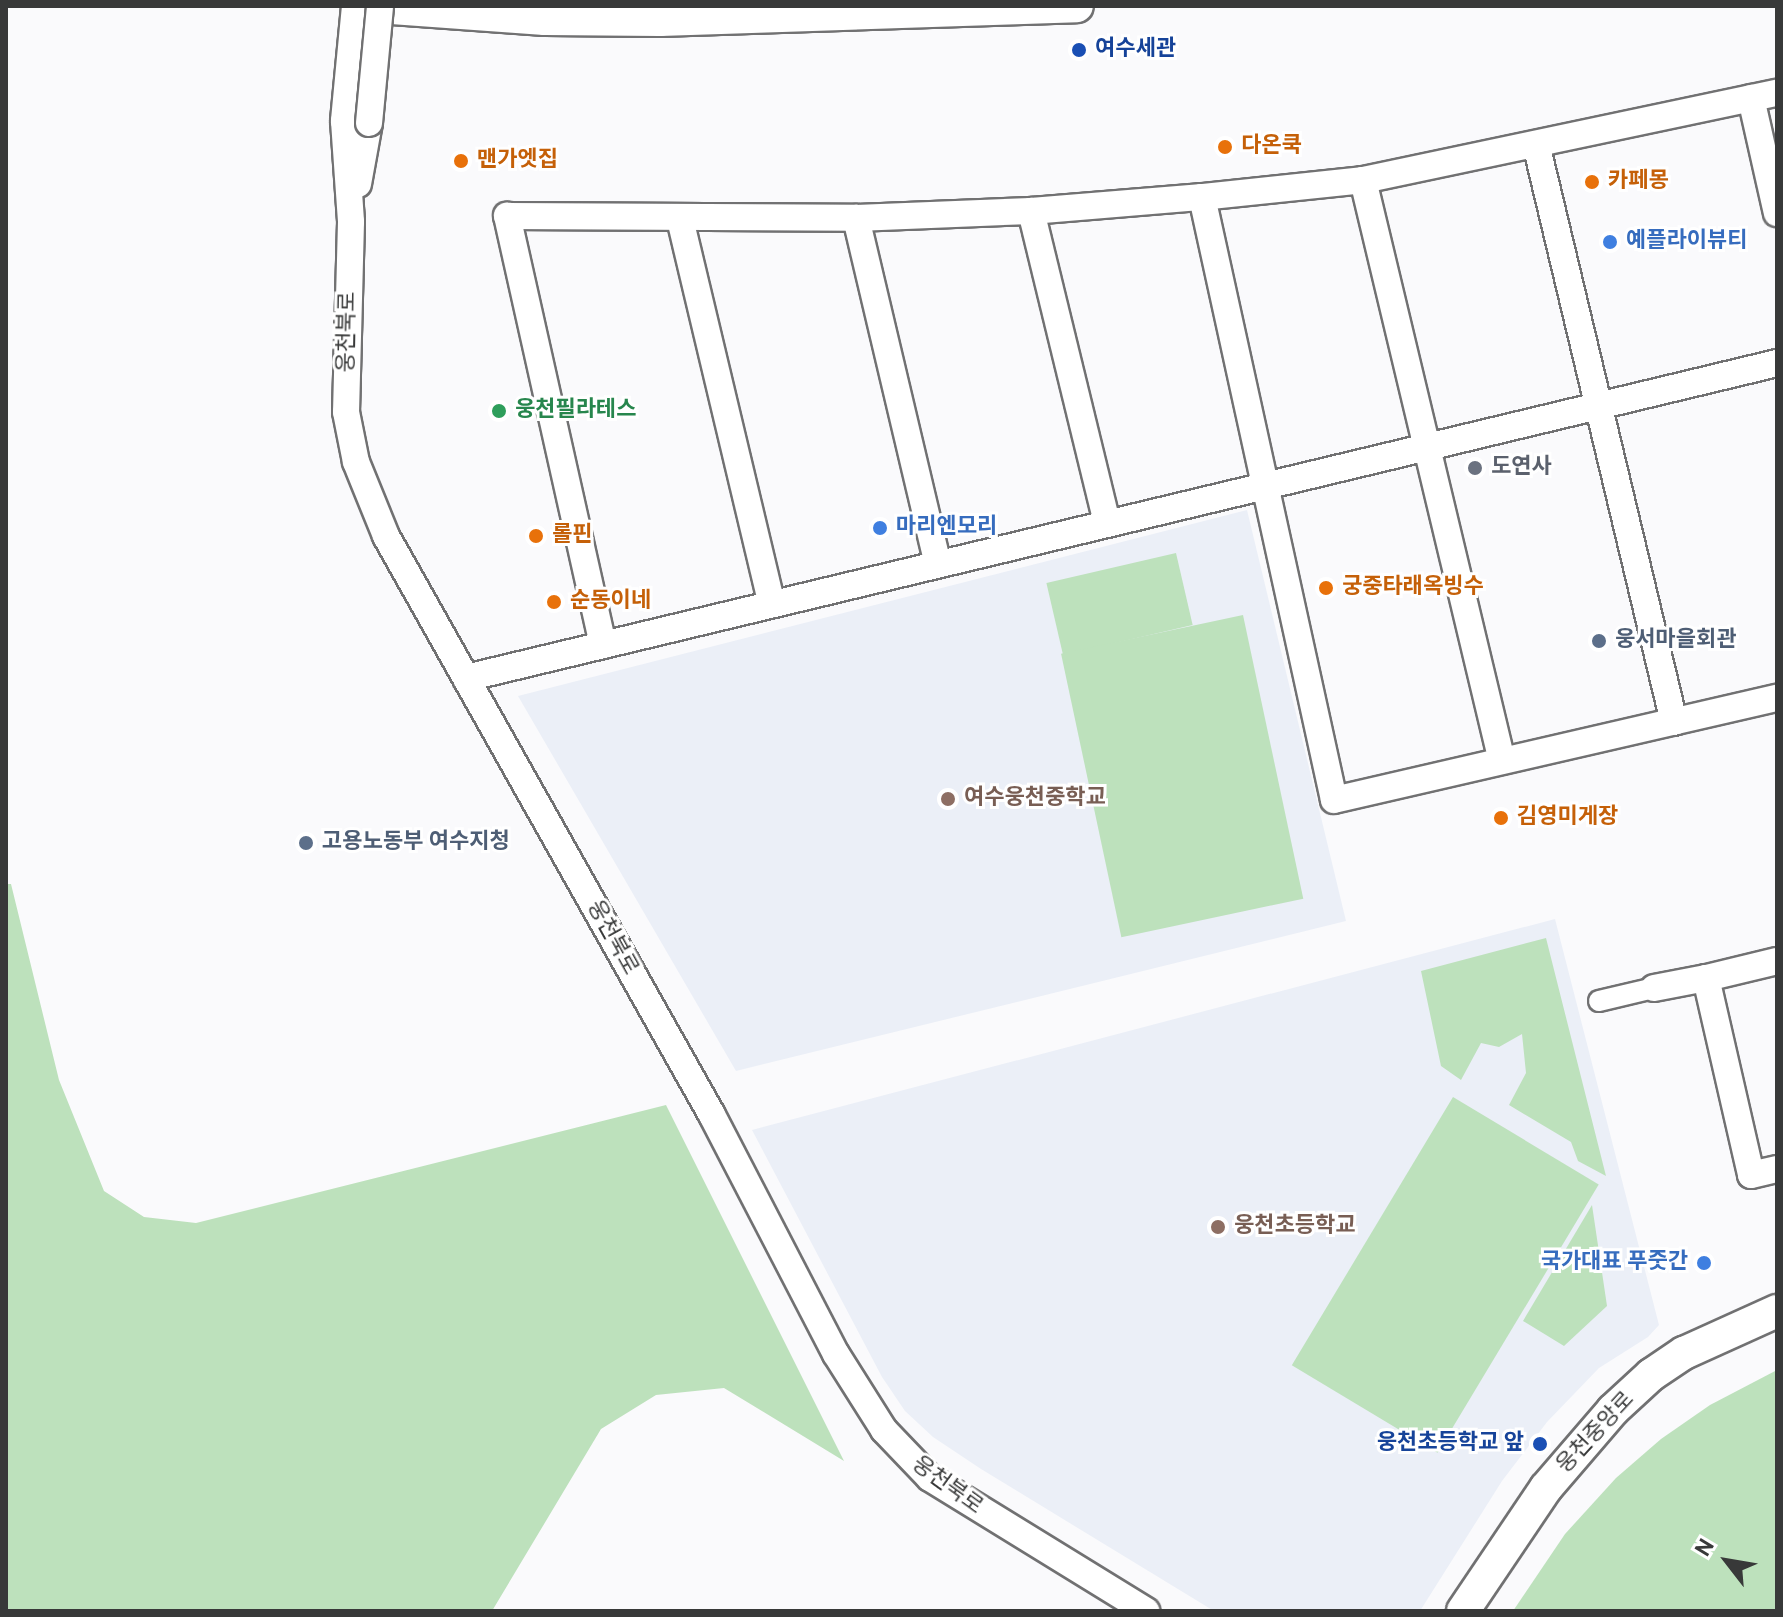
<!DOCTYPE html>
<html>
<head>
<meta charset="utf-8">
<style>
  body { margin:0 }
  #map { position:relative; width:1783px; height:1617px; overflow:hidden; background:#fafafc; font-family:Overpass,"Noto Sans KR",sans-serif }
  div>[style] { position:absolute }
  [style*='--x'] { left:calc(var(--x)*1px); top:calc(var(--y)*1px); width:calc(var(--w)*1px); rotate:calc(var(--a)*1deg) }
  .built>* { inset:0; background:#ebeff7 }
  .green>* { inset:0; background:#bde1bc; transform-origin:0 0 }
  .roads { filter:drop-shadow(2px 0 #717172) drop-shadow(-2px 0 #717172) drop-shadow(0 2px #717172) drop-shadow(0 -2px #717172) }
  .pedestrian>* { height:20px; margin:-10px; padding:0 10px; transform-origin:10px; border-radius:10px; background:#fff }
  .minor>* { height:26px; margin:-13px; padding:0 13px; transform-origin:13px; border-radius:13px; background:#fff }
  .tertiary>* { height:32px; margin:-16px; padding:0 16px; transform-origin:16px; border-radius:16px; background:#fff }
  .bridges { filter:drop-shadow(2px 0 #717172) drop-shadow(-2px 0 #717172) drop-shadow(0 2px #717172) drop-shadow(0 -2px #717172) }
  .minor-bridge>* { height:26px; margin:-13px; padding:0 13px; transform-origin:13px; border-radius:13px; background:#fff }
  .dots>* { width:22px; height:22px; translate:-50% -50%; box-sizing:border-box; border:4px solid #fff; border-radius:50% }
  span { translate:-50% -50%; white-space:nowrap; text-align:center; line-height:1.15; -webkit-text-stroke:6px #fff; paint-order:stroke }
  .transit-label { font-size:22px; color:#164399; font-weight:700 }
  .left { translate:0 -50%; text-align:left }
  .right { translate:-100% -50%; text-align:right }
  .food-label { font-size:22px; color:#c56008; font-weight:700 }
  .shop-label { font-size:22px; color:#366cbe; font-weight:700 }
  .street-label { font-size:22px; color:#383939 }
  .leisure-label { font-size:22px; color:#27864d; font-weight:700 }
  .worship-label { font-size:22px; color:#5b616d; font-weight:700 }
  .service-label { font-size:22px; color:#4e5e75; font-weight:700 }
  .education-label { font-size:22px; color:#785e54; font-weight:700 }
  .frame { position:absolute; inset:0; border:8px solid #383939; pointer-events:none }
  .north { position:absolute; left:1687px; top:1521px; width:80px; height:80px; -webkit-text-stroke:6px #fff; paint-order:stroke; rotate:301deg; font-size:22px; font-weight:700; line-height:32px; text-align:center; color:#383939 }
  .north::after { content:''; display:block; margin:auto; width:28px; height:36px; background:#383939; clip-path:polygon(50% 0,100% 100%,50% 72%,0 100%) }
</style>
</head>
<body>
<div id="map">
  <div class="built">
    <i style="clip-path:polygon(1247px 510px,1346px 921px,736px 1071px,518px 696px)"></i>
    <i style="clip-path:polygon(1555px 919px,1659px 1325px,1648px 1337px,1599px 1368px,1547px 1422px,1502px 1481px,1420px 1611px,1214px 1611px,981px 1469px,933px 1437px,905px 1411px,882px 1377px,752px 1130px)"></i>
  </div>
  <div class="green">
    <i style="left:1176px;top:553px;width:74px;height:133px;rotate:77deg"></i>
    <i style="left:1243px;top:615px;width:290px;height:186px;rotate:78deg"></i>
    <i style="clip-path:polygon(6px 884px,11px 884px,59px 1080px,104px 1191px,144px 1217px,196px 1223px,666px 1105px,844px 1461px,724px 1388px,656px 1395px,601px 1429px,492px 1611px,6px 1611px)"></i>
    <i style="clip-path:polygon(1546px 938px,1606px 1176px,1578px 1161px,1571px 1142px,1509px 1105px,1526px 1073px,1522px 1034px,1499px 1047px,1481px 1043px,1461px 1080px,1441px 1066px,1421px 971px)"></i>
    <i style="left:1453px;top:1097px;width:170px;height:313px;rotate:31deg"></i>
    <i style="clip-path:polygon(1592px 1205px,1607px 1306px,1564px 1346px,1523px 1321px)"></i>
    <i style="clip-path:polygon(1777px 1370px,1777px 1611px,1513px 1611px,1565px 1534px,1616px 1478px,1661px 1439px,1710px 1405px)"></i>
  </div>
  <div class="roads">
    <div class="pedestrian">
      <i style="--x:1599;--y:1001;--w:57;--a:-13.3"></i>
    </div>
    <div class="minor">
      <i style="--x:355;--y:6;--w:116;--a:95.5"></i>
      <i style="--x:344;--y:121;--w:101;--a:86"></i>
      <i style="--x:351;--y:222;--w:190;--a:91.5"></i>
      <i style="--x:346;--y:412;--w:51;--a:78.7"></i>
      <i style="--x:356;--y:462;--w:80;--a:67.9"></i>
      <i style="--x:386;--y:536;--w:664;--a:60.62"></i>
      <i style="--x:712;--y:1115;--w:269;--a:62.6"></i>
      <i style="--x:836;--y:1354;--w:90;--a:57.7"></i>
      <i style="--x:884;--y:1430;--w:66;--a:46.2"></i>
      <i style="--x:930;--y:1478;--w:254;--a:31.6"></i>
      <i style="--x:1751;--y:98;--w:118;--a:77.3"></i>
      <i style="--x:1536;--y:144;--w:594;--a:76.57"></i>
      <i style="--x:1363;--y:180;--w:597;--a:76.55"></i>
      <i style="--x:358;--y:184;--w:62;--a:-79.8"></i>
      <i style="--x:1202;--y:197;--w:617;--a:77.65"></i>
      <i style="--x:1334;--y:800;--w:455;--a:-13"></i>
      <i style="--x:1031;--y:211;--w:321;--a:76.3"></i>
      <i style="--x:856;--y:218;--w:356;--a:76.7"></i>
      <i style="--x:680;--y:219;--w:396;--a:76.6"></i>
      <i style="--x:603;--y:645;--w:440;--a:-102.6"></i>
      <i style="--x:507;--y:216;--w:349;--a:0.3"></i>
      <i style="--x:856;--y:218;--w:175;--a:-2.3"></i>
      <i style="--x:1031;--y:211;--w:172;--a:-4.7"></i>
      <i style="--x:1202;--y:197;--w:162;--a:-6"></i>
      <i style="--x:1363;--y:180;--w:423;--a:-11.9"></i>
      <i style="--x:466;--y:678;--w:1348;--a:-13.51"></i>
      <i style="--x:1777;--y:961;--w:73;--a:166.5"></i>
      <i style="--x:1706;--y:978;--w:202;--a:77.1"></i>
      <i style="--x:1751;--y:1175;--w:27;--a:-13"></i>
      <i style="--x:1654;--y:988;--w:53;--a:-10.9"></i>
    </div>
    <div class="tertiary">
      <i style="--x:364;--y:6;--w:181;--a:4.1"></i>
      <i style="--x:545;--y:19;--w:115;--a:0.5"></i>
      <i style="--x:660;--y:20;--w:417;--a:-1.9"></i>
      <i style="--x:1463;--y:1611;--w:148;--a:-56"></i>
      <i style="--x:1546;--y:1488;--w:103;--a:-49.3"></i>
      <i style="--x:1613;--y:1410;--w:52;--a:-42.6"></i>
      <i style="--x:1651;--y:1375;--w:40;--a:-34"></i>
      <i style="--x:1684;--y:1353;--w:102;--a:-24.3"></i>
    </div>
  </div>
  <div class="bridges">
    <div class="minor-bridge">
      <i style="--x:369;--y:123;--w:118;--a:-84.6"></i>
    </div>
  </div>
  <div class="dots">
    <i style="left:1079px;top:50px;background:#1a4fb4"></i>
    <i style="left:1225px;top:147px;background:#e8710a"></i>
    <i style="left:461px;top:161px;background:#e8710a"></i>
    <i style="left:1592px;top:182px;background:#e8710a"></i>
    <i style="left:1610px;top:242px;background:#3f7fe0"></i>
    <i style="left:499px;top:411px;background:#2e9e5b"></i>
    <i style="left:1475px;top:468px;background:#6b7280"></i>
    <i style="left:880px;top:528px;background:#3f7fe0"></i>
    <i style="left:536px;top:536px;background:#e8710a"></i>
    <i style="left:1326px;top:588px;background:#e8710a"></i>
    <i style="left:554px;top:602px;background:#e8710a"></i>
    <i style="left:1599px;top:641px;background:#5c6f8a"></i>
    <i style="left:948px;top:799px;background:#8d6e63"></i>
    <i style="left:1501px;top:818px;background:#e8710a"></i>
    <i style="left:306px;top:843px;background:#5c6f8a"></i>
    <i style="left:1218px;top:1227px;background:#8d6e63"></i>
    <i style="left:1704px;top:1263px;background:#3f7fe0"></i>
    <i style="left:1540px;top:1444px;background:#1a4fb4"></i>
  </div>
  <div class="transit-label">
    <span class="left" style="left:1095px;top:50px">여수세관</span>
    <span class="right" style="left:1524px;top:1444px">웅천초등학교 앞</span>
  </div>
  <div class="food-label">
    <span class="left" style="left:1241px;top:147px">다온쿡</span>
    <span class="left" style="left:477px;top:161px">맨가엣집</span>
    <span class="left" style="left:1608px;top:182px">카페몽</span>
    <span class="left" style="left:552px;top:536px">롤핀</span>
    <span class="left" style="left:1342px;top:588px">궁중타래옥빙수</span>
    <span class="left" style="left:570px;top:602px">순동이네</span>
    <span class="left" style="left:1517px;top:818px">김영미게장</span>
  </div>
  <div class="shop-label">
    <span class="left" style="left:1626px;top:242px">예플라이뷰티</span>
    <span class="left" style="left:896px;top:528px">마리엔모리</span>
    <span class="right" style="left:1688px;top:1263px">국가대표 푸줏간</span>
  </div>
  <div class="street-label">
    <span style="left:348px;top:332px;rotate:-89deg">웅천북로</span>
    <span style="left:612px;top:938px;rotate:61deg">웅천북로</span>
    <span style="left:1596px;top:1433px;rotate:-47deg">웅천중앙로</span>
    <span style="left:947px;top:1486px;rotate:36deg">웅천북로</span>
  </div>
  <div class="leisure-label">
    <span class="left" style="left:515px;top:411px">웅천필라테스</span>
  </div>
  <div class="worship-label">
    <span class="left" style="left:1491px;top:468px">도연사</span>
  </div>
  <div class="service-label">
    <span class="left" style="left:1615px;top:641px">웅서마을회관</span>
    <span class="left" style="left:322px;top:843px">고용노동부 여수지청</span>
  </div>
  <div class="education-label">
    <span class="left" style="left:964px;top:799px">여수웅천중학교</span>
    <span class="left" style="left:1234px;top:1227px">웅천초등학교</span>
  </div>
  <div class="frame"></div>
  <div class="north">N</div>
</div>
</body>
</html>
